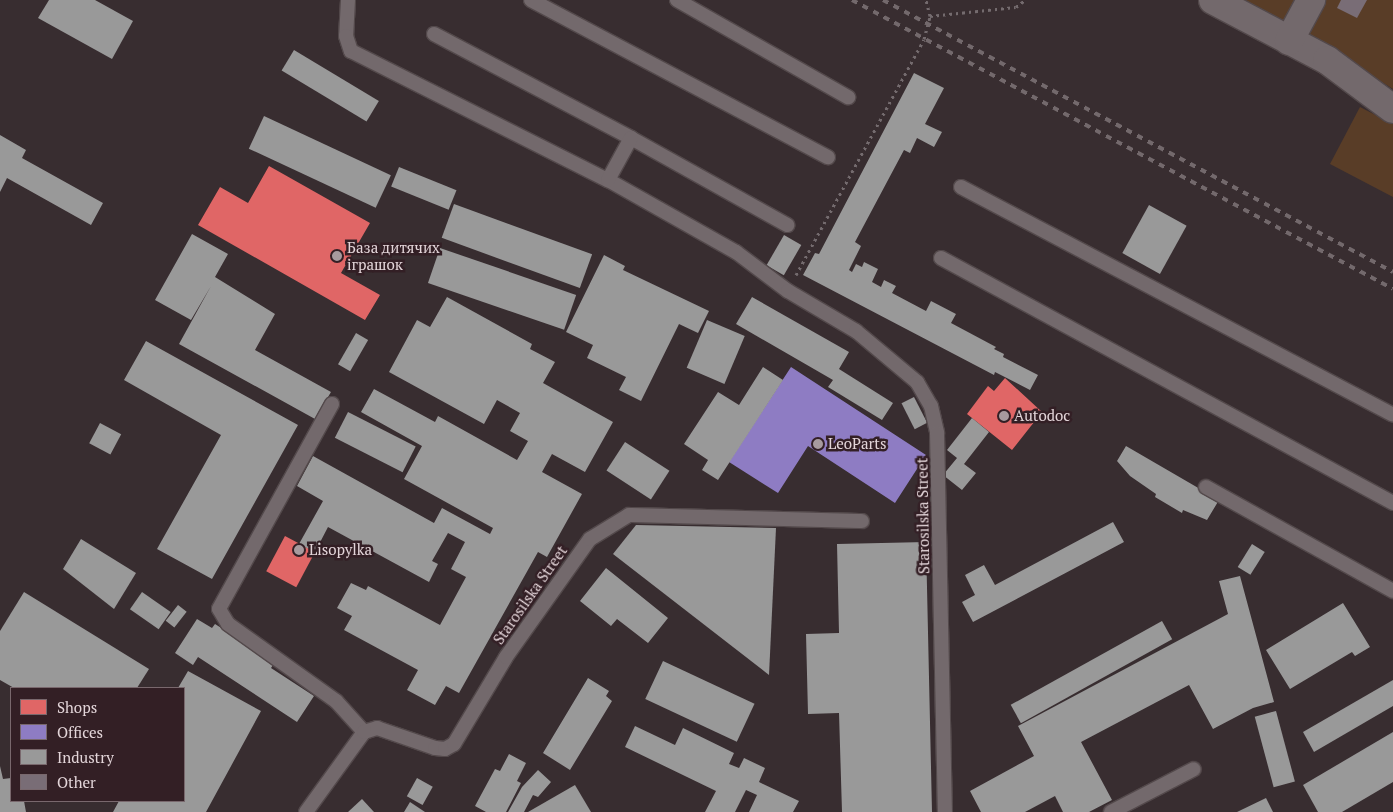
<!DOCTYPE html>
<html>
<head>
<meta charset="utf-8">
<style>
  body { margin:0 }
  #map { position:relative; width:1393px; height:812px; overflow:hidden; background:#382d30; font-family:"PT Serif",serif }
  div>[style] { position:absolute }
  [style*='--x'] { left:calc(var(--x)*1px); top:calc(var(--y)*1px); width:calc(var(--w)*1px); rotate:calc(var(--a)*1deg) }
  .green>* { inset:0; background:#593d27 }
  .shops>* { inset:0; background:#e06666; transform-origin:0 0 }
  .offices>* { inset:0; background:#8e7cc3 }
  .industry>* { inset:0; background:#999; transform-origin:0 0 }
  .building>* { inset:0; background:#796d76 }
  .path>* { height:3px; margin-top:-1.5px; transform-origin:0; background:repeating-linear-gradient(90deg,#746b6e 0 2.5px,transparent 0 6.5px) }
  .roads { filter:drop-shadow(1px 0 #53494b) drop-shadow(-1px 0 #53494b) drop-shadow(0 1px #53494b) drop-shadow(0 -1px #53494b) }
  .service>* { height:14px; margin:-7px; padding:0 7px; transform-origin:7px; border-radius:7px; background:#73696c }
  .minor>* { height:28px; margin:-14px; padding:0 14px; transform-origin:14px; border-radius:14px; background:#73696c }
  .rail>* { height:4px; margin-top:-2px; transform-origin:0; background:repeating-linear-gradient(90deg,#73696c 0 6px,transparent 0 12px) }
  .dots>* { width:14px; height:14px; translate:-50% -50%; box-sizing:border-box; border:2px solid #331f25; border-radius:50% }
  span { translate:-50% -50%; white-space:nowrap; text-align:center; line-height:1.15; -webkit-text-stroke:5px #331f25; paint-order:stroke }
  .poi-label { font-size:15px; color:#e3d5d9 }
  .left { translate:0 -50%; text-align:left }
  .street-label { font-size:15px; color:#e3d5d9 }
  .legend { position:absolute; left:10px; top:687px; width:175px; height:115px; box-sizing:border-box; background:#331f25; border:1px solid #79686d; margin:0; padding:6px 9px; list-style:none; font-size:15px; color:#e3d5d9 }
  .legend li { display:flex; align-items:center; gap:10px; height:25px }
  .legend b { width:25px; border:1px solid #79686d }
</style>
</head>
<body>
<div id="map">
  <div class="green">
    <i style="clip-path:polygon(1245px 0,1393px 0,1393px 89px,1296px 28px)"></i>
    <i style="clip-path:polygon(1360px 107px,1393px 124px,1393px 197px,1330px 164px)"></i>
  </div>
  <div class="shops">
    <i style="clip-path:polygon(269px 166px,370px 223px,341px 273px,380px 295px,365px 320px,198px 225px,220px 187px,248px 203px)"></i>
    <i style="clip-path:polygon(1005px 378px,1042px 412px,1012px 450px,967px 414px,988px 386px,994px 391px)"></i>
    <i style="left:285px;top:536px;width:34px;height:40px;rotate:28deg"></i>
  </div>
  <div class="offices">
    <i style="clip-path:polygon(791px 367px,926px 455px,895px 503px,808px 446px,778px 493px,729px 462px)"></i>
  </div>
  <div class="industry">
    <i style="clip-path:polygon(49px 0,95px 0,133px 21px,112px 59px,38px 18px)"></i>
    <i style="left:294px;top:50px;width:99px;height:24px;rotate:31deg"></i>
    <i style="clip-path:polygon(914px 73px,944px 88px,925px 124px,942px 132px,934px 147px,917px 138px,910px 153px,904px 150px,855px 242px,861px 246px,849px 270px,852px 272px,856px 264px,862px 267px,864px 262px,878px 269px,872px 282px,881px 287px,884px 280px,896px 286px,892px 293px,926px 311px,931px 301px,956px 314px,951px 323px,996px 347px,994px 349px,1004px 354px,1003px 357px,1038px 375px,1030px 390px,995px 372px,994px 375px,803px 275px,815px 253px,819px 254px)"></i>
    <i style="left:264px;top:116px;width:140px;height:36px;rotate:25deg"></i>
    <i style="clip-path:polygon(0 135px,26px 150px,22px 158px,103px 203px,91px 225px,7px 178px,0 192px)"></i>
    <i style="left:399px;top:167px;width:62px;height:21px;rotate:22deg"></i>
    <i style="left:454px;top:204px;width:147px;height:36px;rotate:20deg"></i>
    <i style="left:1149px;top:205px;width:43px;height:55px;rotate:29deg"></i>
    <i style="clip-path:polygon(192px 234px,228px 254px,215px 277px,275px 314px,255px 350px,331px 392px,315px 419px,179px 344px,211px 286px,191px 320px,155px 300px)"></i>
    <i style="left:784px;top:235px;width:20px;height:35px;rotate:30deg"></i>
    <i style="left:440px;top:248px;width:144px;height:37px;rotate:19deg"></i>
    <i style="clip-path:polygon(604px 255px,625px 266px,623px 270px,709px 311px,698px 333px,679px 324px,641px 401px,619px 390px,626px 377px,587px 358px,593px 345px,566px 332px)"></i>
    <i style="clip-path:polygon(447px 297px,532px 344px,530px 349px,555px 362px,543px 383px,613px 422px,585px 472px,552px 454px,542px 472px,582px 494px,547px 557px,538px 552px,459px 693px,446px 686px,435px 705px,407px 690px,418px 670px,344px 630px,352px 616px,337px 608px,351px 583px,366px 590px,368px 586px,440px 625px,466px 577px,451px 569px,465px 542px,448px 533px,432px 561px,438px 564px,429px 582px,328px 527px,315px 552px,299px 544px,323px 501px,297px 486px,313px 456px,434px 523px,442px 508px,490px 534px,493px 528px,404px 479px,422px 446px,361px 412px,374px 389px,435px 422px,438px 416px,517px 460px,528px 441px,510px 431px,520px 413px,497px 400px,484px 424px,389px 372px,417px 320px,430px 327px)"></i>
    <i style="clip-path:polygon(752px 297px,849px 352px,839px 369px,893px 403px,882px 420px,828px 387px,833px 380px,736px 324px)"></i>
    <i style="left:707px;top:320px;width:41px;height:52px;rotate:23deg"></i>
    <i style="left:356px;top:333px;width:14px;height:36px;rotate:30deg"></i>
    <i style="clip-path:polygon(146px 341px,298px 425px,212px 579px,157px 549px,221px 435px,124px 380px)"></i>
    <i style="clip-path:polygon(763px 367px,783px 380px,718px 480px,702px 470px,708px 460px,684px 444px,718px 392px,739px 405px)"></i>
    <i style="left:914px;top:397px;width:29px;height:14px;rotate:63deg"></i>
    <i style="left:348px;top:412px;width:76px;height:29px;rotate:27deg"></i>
    <i style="clip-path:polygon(972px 418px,989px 432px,964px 464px,976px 473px,962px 490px,943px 475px,957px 458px,947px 450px)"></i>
    <i style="left:100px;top:423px;width:24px;height:23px;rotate:28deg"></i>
    <i style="left:625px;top:442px;width:53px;height:34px;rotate:33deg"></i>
    <i style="clip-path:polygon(1126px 446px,1219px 500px,1207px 520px,1183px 510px,1182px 513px,1155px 497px,1156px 494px,1130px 476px,1117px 461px)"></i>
    <i style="clip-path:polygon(1113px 522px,1124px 542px,973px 622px,962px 602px,975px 595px,965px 575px,984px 565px,995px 585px)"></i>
    <i style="clip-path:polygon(636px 525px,776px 528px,769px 675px,613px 554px)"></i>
    <i style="clip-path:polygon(81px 539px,136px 573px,114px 609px,63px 569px)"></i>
    <i style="clip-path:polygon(926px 542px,932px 812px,842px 812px,839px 713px,808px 714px,806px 634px,839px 633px,837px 544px)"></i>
    <i style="left:1252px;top:544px;width:15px;height:27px;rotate:32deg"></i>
    <i style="clip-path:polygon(606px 568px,668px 618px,648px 643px,617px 619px,611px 626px,580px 601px)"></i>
    <i style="clip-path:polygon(1240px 576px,1274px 702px,1253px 708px,1213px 729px,1189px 685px,1081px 742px,1112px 800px,1089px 812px,1063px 812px,1055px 796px,1025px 812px,981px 812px,970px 791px,1034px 756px,1018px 726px,1228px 614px,1219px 581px)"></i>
    <i style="clip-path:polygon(24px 592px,149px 669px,137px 688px,14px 688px,0 680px,0 631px)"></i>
    <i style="left:142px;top:592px;width:35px;height:21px;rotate:35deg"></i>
    <i style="clip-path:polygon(1343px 603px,1370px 647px,1355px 656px,1352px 652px,1290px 689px,1266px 650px)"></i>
    <i style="left:178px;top:605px;width:11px;height:20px;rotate:38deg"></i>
    <i style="clip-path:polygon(197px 619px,212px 628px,215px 624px,275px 662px,271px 668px,314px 696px,297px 722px,198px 657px,193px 665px,175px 653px)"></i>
    <i style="left:1162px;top:621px;width:21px;height:173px;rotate:61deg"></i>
    <i style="left:663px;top:661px;width:101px;height:42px;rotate:25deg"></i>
    <i style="clip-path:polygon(188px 671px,261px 711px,206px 812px,113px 812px,119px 801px,184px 801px,184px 688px,178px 688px)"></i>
    <i style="clip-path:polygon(588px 678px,609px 691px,606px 696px,612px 701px,570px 770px,543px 753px)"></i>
    <i style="clip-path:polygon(1393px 680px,1393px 706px,1314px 752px,1303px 732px)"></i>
    <i style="left:1276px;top:711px;width:73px;height:22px;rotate:75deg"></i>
    <i style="clip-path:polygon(635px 726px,675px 745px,683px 728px,734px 753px,729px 764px,739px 768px,744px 758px,765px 768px,759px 782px,799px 801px,793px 812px,749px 812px,757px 795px,746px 790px,735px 812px,705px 812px,716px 791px,625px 747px)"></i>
    <i style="clip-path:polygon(1393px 732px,1393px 782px,1342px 812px,1318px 812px,1303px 785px)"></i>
    <i style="clip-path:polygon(509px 754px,526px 763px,517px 781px,521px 783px,506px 812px,486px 812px,475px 806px,495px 769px,500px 771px)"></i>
    <i style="clip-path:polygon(0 766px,3px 779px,11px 778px,11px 801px,24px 801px,26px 812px,0 812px)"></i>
    <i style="clip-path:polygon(538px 770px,551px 782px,538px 797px,533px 795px,524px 812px,508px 812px,522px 787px)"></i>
    <i style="left:417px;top:778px;width:18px;height:21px;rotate:29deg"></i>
    <i style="clip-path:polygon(575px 785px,591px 812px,528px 812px)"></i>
    <i style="clip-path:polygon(1266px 798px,1273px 812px,1237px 812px)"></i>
    <i style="clip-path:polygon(362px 799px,374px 812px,348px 812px)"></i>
    <i style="clip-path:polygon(410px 802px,425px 812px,404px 812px)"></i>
  </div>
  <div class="building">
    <i style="clip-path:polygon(1341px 0,1367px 0,1357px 18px,1337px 8px)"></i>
  </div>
  <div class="path">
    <i style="--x:930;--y:16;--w:86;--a:-6"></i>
    <i style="--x:1016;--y:7;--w:11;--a:-38"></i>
    <i style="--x:796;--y:275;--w:268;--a:-61.5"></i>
    <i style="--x:924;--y:39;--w:24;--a:-75"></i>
    <i style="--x:930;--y:16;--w:16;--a:-104"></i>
  </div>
  <div class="roads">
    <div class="service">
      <i style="--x:348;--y:0;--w:36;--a:93"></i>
      <i style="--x:346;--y:36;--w:16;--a:72"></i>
      <i style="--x:351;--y:51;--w:288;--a:26.7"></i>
      <i style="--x:608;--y:180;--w:147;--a:29.4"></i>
      <i style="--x:736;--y:252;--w:65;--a:36.9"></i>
      <i style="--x:788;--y:291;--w:79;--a:30.5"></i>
      <i style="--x:856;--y:331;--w:80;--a:39.9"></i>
      <i style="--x:917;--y:382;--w:28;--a:60"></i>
      <i style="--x:931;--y:406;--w:28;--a:77"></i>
      <i style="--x:937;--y:433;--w:379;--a:88.8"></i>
      <i style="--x:531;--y:0;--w:336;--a:27.9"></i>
      <i style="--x:677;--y:0;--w:197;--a:29.6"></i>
      <i style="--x:434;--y:34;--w:223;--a:27.8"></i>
      <i style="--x:631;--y:138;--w:179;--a:29.1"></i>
      <i style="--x:608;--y:180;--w:48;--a:-61.3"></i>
      <i style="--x:961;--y:187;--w:488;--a:27.8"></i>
      <i style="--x:941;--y:258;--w:514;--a:28.46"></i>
      <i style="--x:332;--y:404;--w:234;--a:118.9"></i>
      <i style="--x:219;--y:609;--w:17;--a:59"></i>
      <i style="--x:228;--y:624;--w:133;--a:35.5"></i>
      <i style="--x:336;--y:701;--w:42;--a:47.9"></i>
      <i style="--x:1206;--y:487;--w:214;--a:29.1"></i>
      <i style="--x:306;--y:812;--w:99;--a:-54.1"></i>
      <i style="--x:364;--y:732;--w:14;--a:-17"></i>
      <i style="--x:377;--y:728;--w:61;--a:19"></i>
      <i style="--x:435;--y:748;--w:10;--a:6"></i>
      <i style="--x:445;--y:749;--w:10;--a:-29"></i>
      <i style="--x:454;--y:744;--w:101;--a:-59.1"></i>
      <i style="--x:506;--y:657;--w:145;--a:-54.6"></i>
      <i style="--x:590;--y:539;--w:46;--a:-31.6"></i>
      <i style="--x:629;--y:515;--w:233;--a:1.5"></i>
      <i style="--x:1111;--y:812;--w:93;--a:-27.4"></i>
    </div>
    <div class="minor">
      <i style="--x:1213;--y:0;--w:129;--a:27.8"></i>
      <i style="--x:1327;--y:60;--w:82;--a:36.6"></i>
      <i style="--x:1289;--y:41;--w:47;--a:-61.8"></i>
    </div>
  </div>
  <div class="rail">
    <i style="--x:852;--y:0;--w:613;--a:28.11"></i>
    <i style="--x:883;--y:0;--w:578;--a:28.07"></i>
  </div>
  <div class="dots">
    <i style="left:337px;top:256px;background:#a79a9e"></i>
    <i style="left:1004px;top:416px;background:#a79a9e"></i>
    <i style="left:818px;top:444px;background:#a79a9e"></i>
    <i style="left:299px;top:550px;background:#a79a9e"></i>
  </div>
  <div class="poi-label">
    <span class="left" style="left:347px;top:256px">База дитячих<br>іграшок</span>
    <span class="left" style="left:1014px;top:416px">Autodoc</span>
    <span class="left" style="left:828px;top:444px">LeoParts</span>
    <span class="left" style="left:309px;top:550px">Lisopylka</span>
  </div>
  <div class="street-label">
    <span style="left:923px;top:516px;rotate:-91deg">Starosilska Street</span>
    <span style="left:530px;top:595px;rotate:-55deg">Starosilska Street</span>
  </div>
  <ul class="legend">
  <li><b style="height:14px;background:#e06666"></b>Shops</li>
  <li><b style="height:14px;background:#8e7cc3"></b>Offices</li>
  <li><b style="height:14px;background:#999"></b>Industry</li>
  <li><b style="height:14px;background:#796d76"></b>Other</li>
  </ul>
</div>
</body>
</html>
